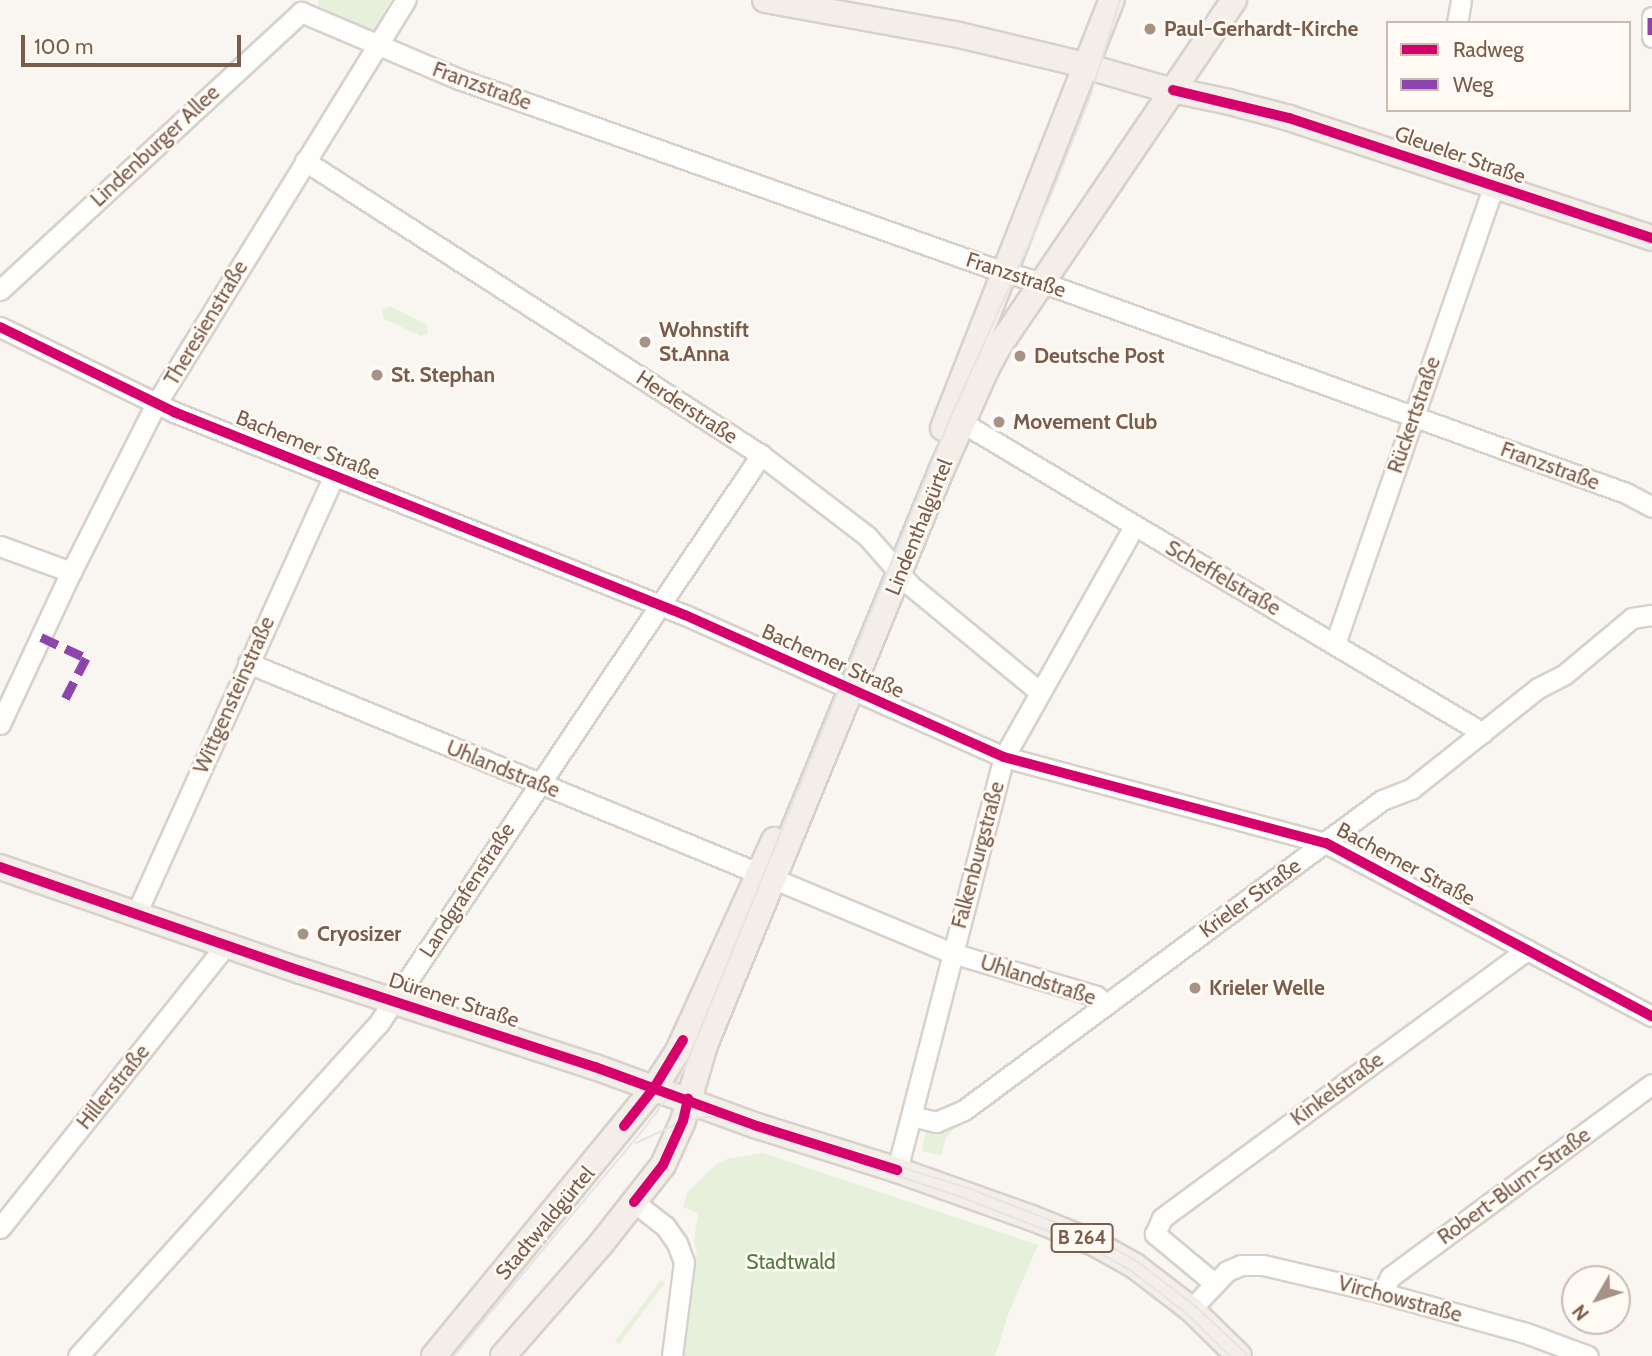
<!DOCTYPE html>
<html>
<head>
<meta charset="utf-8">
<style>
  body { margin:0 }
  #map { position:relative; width:1652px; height:1356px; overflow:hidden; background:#f9f5f0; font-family:Cabin,sans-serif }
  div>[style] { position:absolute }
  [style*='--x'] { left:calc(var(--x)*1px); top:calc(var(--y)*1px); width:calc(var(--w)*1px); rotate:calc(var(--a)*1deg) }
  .green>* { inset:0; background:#e7f0db; transform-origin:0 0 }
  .roads { filter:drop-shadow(2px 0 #d7d1cb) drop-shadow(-2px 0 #d7d1cb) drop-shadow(0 2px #d7d1cb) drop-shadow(0 -2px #d7d1cb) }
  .minor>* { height:19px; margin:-9.5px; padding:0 9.5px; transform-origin:9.5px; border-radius:9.5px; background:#fefefd }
  .major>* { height:24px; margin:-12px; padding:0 12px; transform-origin:12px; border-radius:12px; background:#f3eee8 }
  .tram>* { height:2px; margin:-1px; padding:0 1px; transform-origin:1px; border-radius:1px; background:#e6e3e7 }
  .quiet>* { height:9px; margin-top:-4.5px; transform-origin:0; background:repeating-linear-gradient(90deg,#8e44ad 0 18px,transparent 0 27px) }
  .cycleway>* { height:10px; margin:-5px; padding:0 5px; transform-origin:5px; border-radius:5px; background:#d6006c }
  .dots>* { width:19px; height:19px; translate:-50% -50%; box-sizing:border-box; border:4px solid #fffaf3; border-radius:50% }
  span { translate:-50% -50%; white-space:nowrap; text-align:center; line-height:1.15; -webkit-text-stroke:5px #fffaf3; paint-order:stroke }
  .shield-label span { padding:2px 5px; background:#fffaf3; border:2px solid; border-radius:5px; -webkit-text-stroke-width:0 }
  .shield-label { font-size:19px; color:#7a5c4d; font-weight:700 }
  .poi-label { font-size:21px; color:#7a5c4d; font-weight:700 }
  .left { translate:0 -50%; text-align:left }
  .street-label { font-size:21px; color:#7a5c4d }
  .park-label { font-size:21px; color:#537a41 }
  .legend { position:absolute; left:1386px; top:21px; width:245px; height:91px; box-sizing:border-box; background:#fffaf3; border:2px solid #cabbb1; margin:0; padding:9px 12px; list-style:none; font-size:21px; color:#7a5c4d }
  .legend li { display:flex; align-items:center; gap:14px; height:35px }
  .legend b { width:35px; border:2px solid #cabbb1 }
  .north { position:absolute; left:1561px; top:1265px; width:70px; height:70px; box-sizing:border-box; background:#fffaf3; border:2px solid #cabbb1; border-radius:50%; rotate:231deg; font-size:19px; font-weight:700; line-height:28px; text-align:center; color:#7a5c4d }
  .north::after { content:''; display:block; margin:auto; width:24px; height:32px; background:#a69286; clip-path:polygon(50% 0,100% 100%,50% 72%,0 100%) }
  .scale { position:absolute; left:21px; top:35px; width:220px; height:32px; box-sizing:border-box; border:4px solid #7a5c4d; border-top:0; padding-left:9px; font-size:21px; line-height:24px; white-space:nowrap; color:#7a5c4d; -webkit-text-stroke:5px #fffaf3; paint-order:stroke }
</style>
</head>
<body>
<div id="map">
  <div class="green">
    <i style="clip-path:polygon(318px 0,391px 0,373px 30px,319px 8px)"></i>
    <i style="clip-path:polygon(390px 306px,427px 325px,428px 333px,421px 336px,384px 319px,382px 310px)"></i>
    <i style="clip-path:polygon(950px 1125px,954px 1129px,946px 1138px,941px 1156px,922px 1151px,926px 1128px)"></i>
    <i style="clip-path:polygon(763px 1153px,1038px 1245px,1009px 1312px,995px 1356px,682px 1356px,697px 1254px,694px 1240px,698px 1213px,683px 1207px,687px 1193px,715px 1165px,727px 1159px)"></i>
    <i style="left:661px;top:1280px;width:5px;height:77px;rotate:37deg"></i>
  </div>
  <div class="roads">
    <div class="minor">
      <i style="--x:301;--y:12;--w:172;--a:23"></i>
      <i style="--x:459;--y:79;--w:562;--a:19.53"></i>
      <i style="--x:989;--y:267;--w:69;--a:16.9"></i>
      <i style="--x:1055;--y:287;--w:607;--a:19.84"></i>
      <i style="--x:1626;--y:493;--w:30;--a:28"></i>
      <i style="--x:1652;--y:17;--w:20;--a:90"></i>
      <i style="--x:1457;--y:23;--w:23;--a:-80"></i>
      <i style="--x:305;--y:161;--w:543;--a:32.81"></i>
      <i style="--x:761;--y:455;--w:133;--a:37.4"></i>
      <i style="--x:867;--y:536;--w:65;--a:48.7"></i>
      <i style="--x:910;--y:585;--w:168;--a:39.5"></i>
      <i style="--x:0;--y:290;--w:410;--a:-42.7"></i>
      <i style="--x:0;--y:327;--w:194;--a:26"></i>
      <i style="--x:174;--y:412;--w:550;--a:21.67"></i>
      <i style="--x:685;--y:615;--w:349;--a:24"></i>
      <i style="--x:1004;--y:757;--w:333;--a:15"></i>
      <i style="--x:1326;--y:843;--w:369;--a:28"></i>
      <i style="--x:963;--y:423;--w:605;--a:30.8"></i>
      <i style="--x:0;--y:546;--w:76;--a:20.1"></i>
      <i style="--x:1335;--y:644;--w:484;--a:-70.9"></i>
      <i style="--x:248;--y:663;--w:552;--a:22.38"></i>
      <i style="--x:0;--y:724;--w:168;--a:-65"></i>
      <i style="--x:71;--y:572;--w:188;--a:-63.2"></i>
      <i style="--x:156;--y:404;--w:475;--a:-58.3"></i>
      <i style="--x:774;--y:879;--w:193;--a:22.6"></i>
      <i style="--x:952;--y:953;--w:150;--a:16.6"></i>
      <i style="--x:1096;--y:996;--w:13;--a:39"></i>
      <i style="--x:136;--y:914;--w:479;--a:-65.7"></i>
      <i style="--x:912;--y:1116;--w:25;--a:14"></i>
      <i style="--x:936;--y:1122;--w:30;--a:-23"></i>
      <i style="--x:964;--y:1110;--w:520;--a:-36.56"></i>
      <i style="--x:1382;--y:800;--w:31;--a:-21"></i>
      <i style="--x:1411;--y:789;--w:162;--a:-38.5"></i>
      <i style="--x:1538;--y:688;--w:30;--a:-27"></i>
      <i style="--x:1565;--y:674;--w:87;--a:-39.9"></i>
      <i style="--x:1632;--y:618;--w:20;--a:-9"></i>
      <i style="--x:897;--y:1170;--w:427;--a:-75.5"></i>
      <i style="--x:1004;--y:757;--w:265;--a:-60.6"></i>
      <i style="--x:634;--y:1202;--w:39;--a:38"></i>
      <i style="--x:665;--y:1226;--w:21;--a:55"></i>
      <i style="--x:677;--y:1243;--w:20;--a:70"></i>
      <i style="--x:684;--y:1262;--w:95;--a:97.3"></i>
      <i style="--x:0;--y:1228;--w:362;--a:-51.4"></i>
      <i style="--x:1214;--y:1283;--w:77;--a:-140.3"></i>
      <i style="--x:1155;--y:1234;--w:17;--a:-66"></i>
      <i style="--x:1162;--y:1218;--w:453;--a:-36.3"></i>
      <i style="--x:1382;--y:1293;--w:18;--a:-63"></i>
      <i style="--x:1390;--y:1277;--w:325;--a:-36.4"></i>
      <i style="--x:1191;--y:1309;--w:52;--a:-46.5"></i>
      <i style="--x:1227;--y:1271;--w:15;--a:-23"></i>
      <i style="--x:1241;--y:1265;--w:22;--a:0"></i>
      <i style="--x:1263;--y:1265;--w:122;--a:13.2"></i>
      <i style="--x:1382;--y:1293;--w:149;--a:15.5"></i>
      <i style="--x:1526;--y:1333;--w:66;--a:20.4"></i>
      <i style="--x:78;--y:1356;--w:449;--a:-47.9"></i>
      <i style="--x:379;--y:1023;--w:685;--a:-56.08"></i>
    </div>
    <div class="major">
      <i style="--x:765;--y:0;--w:197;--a:10.2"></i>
      <i style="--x:959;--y:35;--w:116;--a:13.4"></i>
      <i style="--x:1072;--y:62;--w:90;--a:16.2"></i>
      <i style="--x:1158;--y:87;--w:73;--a:11.9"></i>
      <i style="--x:1229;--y:102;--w:62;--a:14.9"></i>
      <i style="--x:1289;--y:118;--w:382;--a:18.3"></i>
      <i style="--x:943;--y:428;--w:460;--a:-68.5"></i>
      <i style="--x:0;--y:867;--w:318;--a:19.1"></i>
      <i style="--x:301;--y:971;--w:309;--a:18.1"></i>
      <i style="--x:595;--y:1067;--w:172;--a:20"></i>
      <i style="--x:757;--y:1126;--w:147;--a:17.4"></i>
      <i style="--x:897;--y:1170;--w:143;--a:19.6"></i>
      <i style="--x:1032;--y:1218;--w:69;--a:22.1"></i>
      <i style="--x:1096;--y:1244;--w:45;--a:29.4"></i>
      <i style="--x:1135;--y:1266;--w:71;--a:37.5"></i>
      <i style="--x:1191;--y:1309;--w:67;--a:44.4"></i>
      <i style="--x:434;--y:1356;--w:347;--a:-50.6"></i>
      <i style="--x:654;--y:1088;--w:44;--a:-57"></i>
      <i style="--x:678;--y:1051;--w:232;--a:-65.5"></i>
      <i style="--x:503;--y:1356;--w:149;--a:-48.8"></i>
      <i style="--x:601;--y:1244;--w:100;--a:-51.9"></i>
      <i style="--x:663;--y:1165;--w:48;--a:-65.6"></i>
      <i style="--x:683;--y:1121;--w:79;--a:-73.9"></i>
      <i style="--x:705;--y:1045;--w:621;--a:-67.65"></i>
      <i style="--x:941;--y:471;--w:111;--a:-66"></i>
      <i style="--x:986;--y:370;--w:27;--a:-62"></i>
      <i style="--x:999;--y:346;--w:418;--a:-55.8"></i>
    </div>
  </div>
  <div class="tram">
    <i style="--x:636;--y:1143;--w:52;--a:-25.1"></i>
    <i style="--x:683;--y:1121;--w:23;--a:-10"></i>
    <i style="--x:706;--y:1117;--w:28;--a:2"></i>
    <i style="--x:734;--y:1118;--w:25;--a:11"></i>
    <i style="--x:759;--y:1123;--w:219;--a:17.3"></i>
    <i style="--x:968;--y:1188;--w:140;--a:21.4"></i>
    <i style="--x:1098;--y:1239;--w:46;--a:29.9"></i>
    <i style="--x:1138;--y:1262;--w:71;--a:37.5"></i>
    <i style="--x:1194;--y:1305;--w:75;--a:42.8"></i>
    <i style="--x:856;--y:1162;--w:111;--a:18.4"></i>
    <i style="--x:961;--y:1197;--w:140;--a:21.4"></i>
    <i style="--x:1091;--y:1248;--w:45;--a:29.4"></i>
    <i style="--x:1130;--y:1270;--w:71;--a:37.5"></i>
    <i style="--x:1186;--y:1313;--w:62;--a:44.3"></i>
    <i style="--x:454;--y:1356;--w:293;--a:-50.1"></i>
    <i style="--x:642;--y:1131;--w:48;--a:-52.7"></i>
    <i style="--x:671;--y:1093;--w:30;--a:-62"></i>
    <i style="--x:685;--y:1067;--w:703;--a:-67.77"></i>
    <i style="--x:951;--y:416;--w:237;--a:-65.6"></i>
    <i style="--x:1049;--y:200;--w:111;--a:-68.3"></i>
    <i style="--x:1090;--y:97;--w:102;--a:-72.8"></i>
  </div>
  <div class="quiet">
    <i style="--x:1652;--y:17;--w:20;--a:90"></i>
    <i style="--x:41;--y:637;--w:50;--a:25"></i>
    <i style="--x:86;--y:658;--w:53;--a:117.1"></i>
  </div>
  <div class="cycleway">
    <i style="--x:1173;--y:90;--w:119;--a:13.6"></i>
    <i style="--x:1289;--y:118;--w:382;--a:18.3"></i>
    <i style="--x:0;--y:327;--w:194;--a:26"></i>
    <i style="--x:174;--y:412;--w:550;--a:21.67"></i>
    <i style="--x:685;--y:615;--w:349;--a:24"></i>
    <i style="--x:1004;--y:757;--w:333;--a:15"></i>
    <i style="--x:1326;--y:843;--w:369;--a:28"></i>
    <i style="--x:0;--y:867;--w:318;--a:19.1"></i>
    <i style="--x:301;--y:971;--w:309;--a:18.1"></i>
    <i style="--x:595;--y:1067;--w:172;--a:20"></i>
    <i style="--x:757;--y:1126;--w:147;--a:17.4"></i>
    <i style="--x:624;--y:1126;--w:48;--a:-51.7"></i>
    <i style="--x:654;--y:1088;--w:56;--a:-58.9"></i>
    <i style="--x:634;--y:1202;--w:47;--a:-51.9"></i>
    <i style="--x:663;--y:1165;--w:48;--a:-65.6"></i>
    <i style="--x:683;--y:1121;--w:23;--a:-77"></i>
  </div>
  <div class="dots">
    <i style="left:1150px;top:29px;background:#a69286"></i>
    <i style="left:645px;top:342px;background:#a69286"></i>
    <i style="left:1020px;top:356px;background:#a69286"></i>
    <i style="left:377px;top:375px;background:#a69286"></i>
    <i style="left:999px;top:422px;background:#a69286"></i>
    <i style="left:303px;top:934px;background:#a69286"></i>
    <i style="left:1195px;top:988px;background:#a69286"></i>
  </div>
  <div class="shield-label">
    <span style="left:1082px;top:1238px">B 264</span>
  </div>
  <div class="poi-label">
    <span class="left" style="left:1164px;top:29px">Paul-Gerhardt-Kirche</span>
    <span class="left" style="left:659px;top:342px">Wohnstift<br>St.Anna</span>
    <span class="left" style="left:1034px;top:356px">Deutsche Post</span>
    <span class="left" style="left:391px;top:375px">St. Stephan</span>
    <span class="left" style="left:1013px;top:422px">Movement Club</span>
    <span class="left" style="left:317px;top:934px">Cryosizer</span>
    <span class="left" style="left:1209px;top:988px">Krieler Welle</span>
  </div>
  <div class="street-label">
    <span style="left:482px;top:86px;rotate:20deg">Franzstraße</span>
    <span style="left:155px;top:146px;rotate:-43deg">Lindenburger Allee</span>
    <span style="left:1460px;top:155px;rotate:19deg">Gleueler Straße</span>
    <span style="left:1016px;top:275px;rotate:18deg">Franzstraße</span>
    <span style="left:206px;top:323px;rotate:-59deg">Theresienstraße</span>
    <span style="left:687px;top:407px;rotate:33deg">Herderstraße</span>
    <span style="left:1414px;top:415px;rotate:-71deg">Rückertstraße</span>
    <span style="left:308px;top:445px;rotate:22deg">Bachemer Straße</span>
    <span style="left:1550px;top:466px;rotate:20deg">Franzstraße</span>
    <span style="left:919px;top:527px;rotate:-68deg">Lindenthalgürtel</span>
    <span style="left:1223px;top:578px;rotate:30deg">Scheffelstraße</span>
    <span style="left:833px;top:661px;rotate:24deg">Bachemer Straße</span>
    <span style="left:234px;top:695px;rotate:-66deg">Wittgensteinstraße</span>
    <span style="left:503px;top:769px;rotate:22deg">Uhlandstraße</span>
    <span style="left:978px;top:855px;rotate:-75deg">Falkenburgstraße</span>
    <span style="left:1406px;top:864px;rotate:28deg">Bachemer Straße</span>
    <span style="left:467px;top:890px;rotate:-57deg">Landgrafenstraße</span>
    <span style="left:1250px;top:898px;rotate:-36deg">Krieler Straße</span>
    <span style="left:1038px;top:980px;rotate:18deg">Uhlandstraße</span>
    <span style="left:454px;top:1000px;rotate:18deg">Dürener Straße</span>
    <span style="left:113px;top:1087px;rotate:-51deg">Hillerstraße</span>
    <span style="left:1337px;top:1089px;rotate:-36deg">Kinkelstraße</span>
    <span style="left:1514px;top:1186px;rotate:-36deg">Robert-Blum-Straße</span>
    <span style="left:545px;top:1223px;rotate:-50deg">Stadtwaldgürtel</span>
    <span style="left:1400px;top:1299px;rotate:15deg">Virchowstraße</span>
  </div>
  <div class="park-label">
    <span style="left:791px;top:1262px">Stadtwald</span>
  </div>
  <ul class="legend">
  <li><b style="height:9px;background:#d6006c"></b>Radweg</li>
  <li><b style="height:9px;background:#8e44ad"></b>Weg</li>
  </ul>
  <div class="north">N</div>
  <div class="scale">100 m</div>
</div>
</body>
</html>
